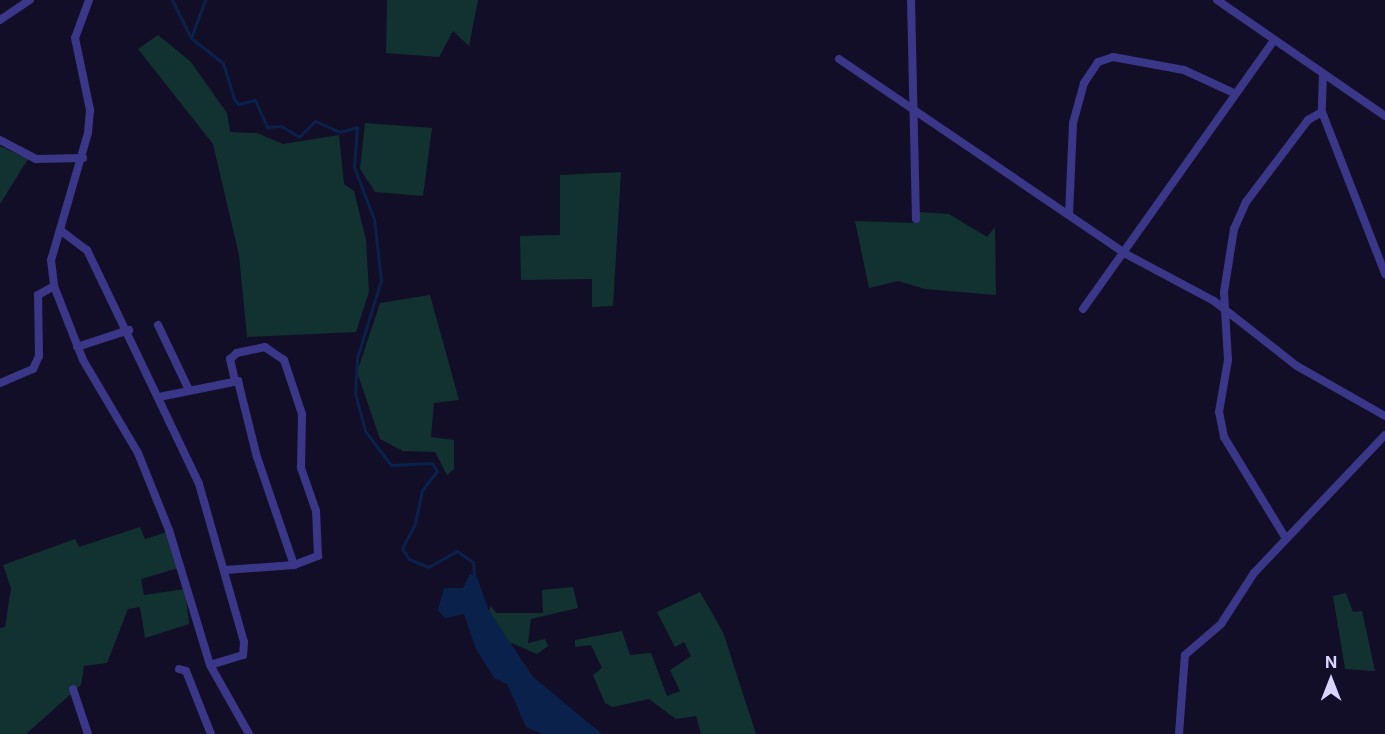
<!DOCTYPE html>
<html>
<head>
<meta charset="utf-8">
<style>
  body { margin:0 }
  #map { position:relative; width:1385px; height:734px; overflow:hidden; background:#130e27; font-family:Inter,sans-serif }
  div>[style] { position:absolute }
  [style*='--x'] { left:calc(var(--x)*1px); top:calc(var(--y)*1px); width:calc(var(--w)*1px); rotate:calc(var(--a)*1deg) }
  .green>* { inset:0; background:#113230 }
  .water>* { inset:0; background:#0a224b }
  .stream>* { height:3px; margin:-1.5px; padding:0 1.5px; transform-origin:1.5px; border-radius:1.5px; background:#0a224b }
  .minor>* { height:8px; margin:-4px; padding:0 4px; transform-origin:4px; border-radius:4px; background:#3a3788 }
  span { translate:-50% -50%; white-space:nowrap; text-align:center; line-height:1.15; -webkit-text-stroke:4.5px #130e27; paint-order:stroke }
  .north { position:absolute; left:1301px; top:650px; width:60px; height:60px; -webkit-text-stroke:4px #130e27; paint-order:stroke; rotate:0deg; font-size:16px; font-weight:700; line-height:24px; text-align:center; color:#d9d5ff }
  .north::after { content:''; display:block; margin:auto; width:21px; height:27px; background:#d9d5ff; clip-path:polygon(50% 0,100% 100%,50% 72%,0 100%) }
</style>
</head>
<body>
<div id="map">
  <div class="green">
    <i style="clip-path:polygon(387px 0,478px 0,469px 46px,453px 31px,439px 57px,386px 53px)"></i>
    <i style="clip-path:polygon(158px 35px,191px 62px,227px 113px,230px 132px,257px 133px,283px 144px,339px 135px,344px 184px,354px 191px,366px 240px,369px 292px,356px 332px,247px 337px,239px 255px,213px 144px,138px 49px)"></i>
    <i style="clip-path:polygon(365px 123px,432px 128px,423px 196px,375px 192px,360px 169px)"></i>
    <i style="clip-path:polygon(0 146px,28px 159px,0 204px)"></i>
    <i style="clip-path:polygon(621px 172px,613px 306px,592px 307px,592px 279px,521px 280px,520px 236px,560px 235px,560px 175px)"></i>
    <i style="clip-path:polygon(918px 212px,949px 214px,987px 237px,995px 227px,996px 295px,925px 289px,898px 281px,869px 288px,855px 221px,917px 223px)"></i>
    <i style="clip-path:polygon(430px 295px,459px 400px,434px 403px,431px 437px,454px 440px,454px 469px,447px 475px,435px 452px,403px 451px,380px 439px,357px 372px,380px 303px)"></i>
    <i style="clip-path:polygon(140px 527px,145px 539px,171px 531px,182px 567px,141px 579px,144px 595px,185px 589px,189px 624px,145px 638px,140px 607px,128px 609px,107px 663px,84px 666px,81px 685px,26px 734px,0 734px,0 628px,5px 627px,11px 588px,3px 565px,75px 539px,79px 547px)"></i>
    <i style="clip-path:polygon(573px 587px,578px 608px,531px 619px,528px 643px,545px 639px,548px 646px,537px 654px,509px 642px,489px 611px,491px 606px,496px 613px,543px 613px,542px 590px)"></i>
    <i style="clip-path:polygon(700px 592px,723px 632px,756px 734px,701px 734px,696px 716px,676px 719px,649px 699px,613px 707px,605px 703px,593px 675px,602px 668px,591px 645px,575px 647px,575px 640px,622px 631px,630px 655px,651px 653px,667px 696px,680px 691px,670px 670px,691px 656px,684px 642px,675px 647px,657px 612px)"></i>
    <i style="clip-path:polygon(1346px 593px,1353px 612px,1362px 611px,1375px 671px,1345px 669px,1333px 596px)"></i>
  </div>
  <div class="water">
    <i style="clip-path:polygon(470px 574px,477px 577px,489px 611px,533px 677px,602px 734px,543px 734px,526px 727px,507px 684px,494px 678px,476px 649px,464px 614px,445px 618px,438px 610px,444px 588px,463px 588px)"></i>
  </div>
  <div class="stream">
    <i style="--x:172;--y:0;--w:42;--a:63.4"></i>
    <i style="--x:191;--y:38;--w:41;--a:38"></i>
    <i style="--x:223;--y:63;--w:38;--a:73"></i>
    <i style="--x:234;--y:99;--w:6;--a:51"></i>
    <i style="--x:238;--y:104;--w:17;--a:-13"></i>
    <i style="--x:255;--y:100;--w:30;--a:66"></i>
    <i style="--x:267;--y:127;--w:14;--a:-4"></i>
    <i style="--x:281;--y:126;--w:21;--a:31"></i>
    <i style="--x:299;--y:137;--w:23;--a:-45"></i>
    <i style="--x:315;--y:121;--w:27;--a:24"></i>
    <i style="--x:340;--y:132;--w:18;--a:-16"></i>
    <i style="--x:357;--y:127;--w:40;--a:94.3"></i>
    <i style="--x:354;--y:167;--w:56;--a:69"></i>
    <i style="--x:374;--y:219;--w:61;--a:83.5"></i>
    <i style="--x:381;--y:280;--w:82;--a:107.1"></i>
    <i style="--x:357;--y:358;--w:35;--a:93"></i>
    <i style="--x:355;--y:393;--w:39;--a:75"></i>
    <i style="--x:365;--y:431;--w:43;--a:52.6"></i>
    <i style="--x:391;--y:465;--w:41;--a:-2.8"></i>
    <i style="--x:432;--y:463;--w:9;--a:58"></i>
    <i style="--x:437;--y:471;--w:24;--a:128"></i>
    <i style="--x:422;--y:490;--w:35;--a:102"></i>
    <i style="--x:415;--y:524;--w:27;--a:118"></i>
    <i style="--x:402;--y:548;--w:13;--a:58"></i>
    <i style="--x:409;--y:559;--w:21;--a:23"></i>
    <i style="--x:428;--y:567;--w:33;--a:-29"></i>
    <i style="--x:457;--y:551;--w:19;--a:35"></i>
    <i style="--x:473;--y:562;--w:16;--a:86"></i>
    <i style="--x:191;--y:38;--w:40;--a:-69.8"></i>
  </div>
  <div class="minor">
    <i style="--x:89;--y:0;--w:40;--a:110.2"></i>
    <i style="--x:75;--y:38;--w:74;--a:78.2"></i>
    <i style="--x:90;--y:110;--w:23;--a:95"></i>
    <i style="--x:88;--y:133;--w:132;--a:106.2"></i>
    <i style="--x:51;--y:260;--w:26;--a:83"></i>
    <i style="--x:54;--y:286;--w:79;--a:68.6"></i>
    <i style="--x:83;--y:360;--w:108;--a:59.4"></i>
    <i style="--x:138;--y:453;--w:83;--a:68.1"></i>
    <i style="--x:169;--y:530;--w:141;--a:73.1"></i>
    <i style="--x:210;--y:665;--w:79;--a:60.5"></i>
    <i style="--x:911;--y:0;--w:219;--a:88.7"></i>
    <i style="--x:1217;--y:0;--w:204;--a:34.6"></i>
    <i style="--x:0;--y:20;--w:36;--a:-34"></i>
    <i style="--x:839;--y:59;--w:345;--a:34.2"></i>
    <i style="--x:1124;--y:253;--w:102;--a:28.1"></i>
    <i style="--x:1214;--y:301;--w:105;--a:38.1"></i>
    <i style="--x:1297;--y:366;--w:101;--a:29.6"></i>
    <i style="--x:1323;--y:74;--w:38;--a:92"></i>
    <i style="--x:1322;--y:112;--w:174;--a:68.7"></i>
    <i style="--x:0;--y:140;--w:41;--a:27.8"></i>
    <i style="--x:36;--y:159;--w:47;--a:-1.2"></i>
    <i style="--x:1069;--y:215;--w:92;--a:-87.5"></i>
    <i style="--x:1073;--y:123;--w:41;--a:-74.6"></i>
    <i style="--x:1084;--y:83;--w:25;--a:-56"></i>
    <i style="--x:1098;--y:62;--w:16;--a:-18"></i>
    <i style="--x:1113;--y:57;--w:72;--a:10.4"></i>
    <i style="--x:1184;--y:70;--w:57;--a:24.8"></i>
    <i style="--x:60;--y:230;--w:34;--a:37"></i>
    <i style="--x:87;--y:250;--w:259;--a:64.4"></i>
    <i style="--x:199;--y:484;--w:164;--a:74.1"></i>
    <i style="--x:244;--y:642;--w:13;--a:94"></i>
    <i style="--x:243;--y:655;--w:34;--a:163"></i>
    <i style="--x:1083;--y:309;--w:330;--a:-54.6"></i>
    <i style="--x:158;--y:325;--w:70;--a:64.5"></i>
    <i style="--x:77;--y:347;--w:55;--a:-18.1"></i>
    <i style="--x:0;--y:383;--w:36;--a:-23"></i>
    <i style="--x:33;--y:369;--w:14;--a:-65"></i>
    <i style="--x:39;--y:356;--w:61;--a:-90.9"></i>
    <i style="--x:38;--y:295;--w:18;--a:-29"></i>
    <i style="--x:159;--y:397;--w:81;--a:-11.4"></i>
    <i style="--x:238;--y:381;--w:78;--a:76"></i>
    <i style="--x:257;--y:457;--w:114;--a:71.1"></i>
    <i style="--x:1285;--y:537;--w:117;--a:-121.4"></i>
    <i style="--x:1224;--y:437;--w:25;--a:-101"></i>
    <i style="--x:1219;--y:412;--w:53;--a:-80.2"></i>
    <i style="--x:1228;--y:360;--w:68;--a:-93.4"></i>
    <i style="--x:1224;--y:292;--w:64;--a:-81"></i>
    <i style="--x:1234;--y:229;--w:30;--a:-66"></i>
    <i style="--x:1246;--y:202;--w:103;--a:-52.9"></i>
    <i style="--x:1308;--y:120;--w:16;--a:-30"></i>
    <i style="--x:225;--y:570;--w:69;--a:-4.1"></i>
    <i style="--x:294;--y:565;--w:26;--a:-21"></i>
    <i style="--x:318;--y:556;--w:45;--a:-92.5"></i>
    <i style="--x:316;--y:511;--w:46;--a:-109.2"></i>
    <i style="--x:301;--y:468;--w:54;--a:-88.9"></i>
    <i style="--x:302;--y:414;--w:57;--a:-108.4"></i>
    <i style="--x:284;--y:360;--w:23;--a:-146"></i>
    <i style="--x:265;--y:347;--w:29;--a:168"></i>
    <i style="--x:237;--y:353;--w:9;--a:139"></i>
    <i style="--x:230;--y:359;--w:22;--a:77"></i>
    <i style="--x:179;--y:669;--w:7;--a:16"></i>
    <i style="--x:186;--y:671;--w:68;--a:68.4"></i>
    <i style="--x:73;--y:689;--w:47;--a:71.6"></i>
    <i style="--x:1179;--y:734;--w:79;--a:-85.7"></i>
    <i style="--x:1185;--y:655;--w:48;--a:-40.7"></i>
    <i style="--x:1221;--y:624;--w:61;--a:-57.1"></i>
    <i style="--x:1254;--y:573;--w:190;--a:-46.5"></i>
  </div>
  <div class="north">N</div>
</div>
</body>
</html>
